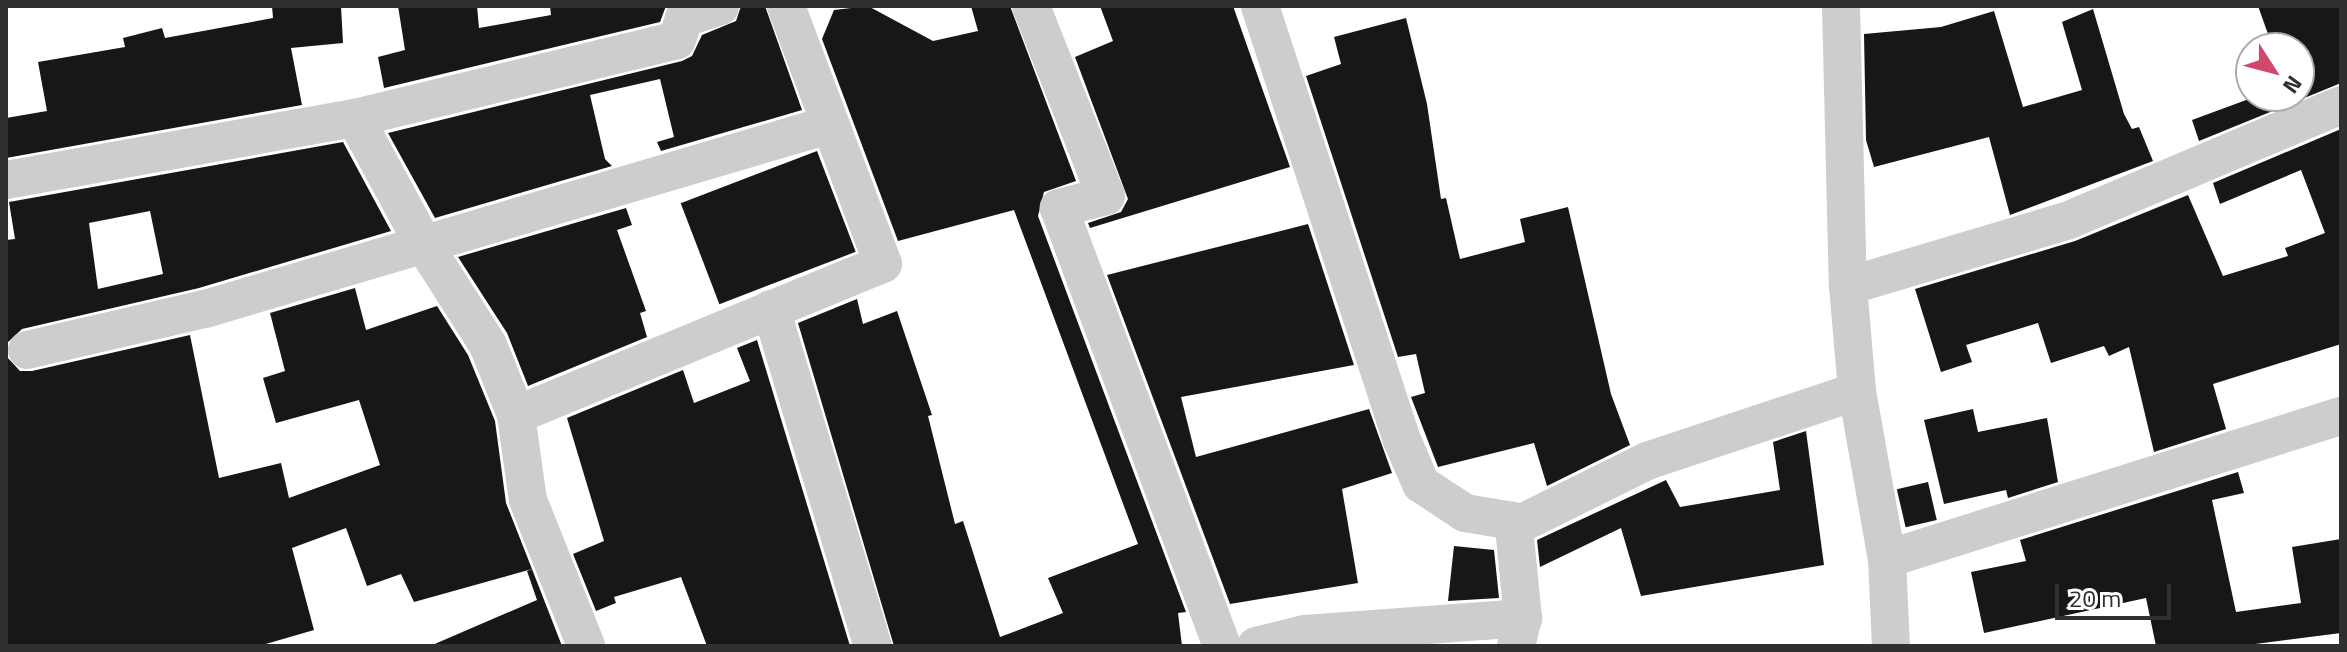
<!DOCTYPE html>
<html>
<head>
<meta charset="utf-8">
<style>
  body { margin:0 }
  #map { position:relative; width:2347px; height:652px; overflow:hidden; background:#fff; font-family:"Titillium Web",sans-serif }
  div>[style] { position:absolute }
  [style*='--x'] { left:calc(var(--x)*1px); top:calc(var(--y)*1px); width:calc(var(--w)*1px); rotate:calc(var(--a)*1deg) }
  .building>* { inset:0; background:#171717; transform-origin:0 0 }
  .minor>* { height:38px; margin:-19px; padding:0 19px; transform-origin:19px; border-radius:19px; background:#cdcdcd }
  span { translate:-50% -50%; white-space:nowrap; text-align:center; line-height:1.15; -webkit-text-stroke:8px #fff; paint-order:stroke }
  .frame { position:absolute; inset:0; border:8px solid #303030; pointer-events:none }
  .north { position:absolute; left:2235px; top:32px; width:80px; height:80px; box-sizing:border-box; background:#fff; border:2px solid #acacac; border-radius:50%; rotate:126deg; font-size:22px; font-weight:700; line-height:32px; text-align:center; color:#303030 }
  .north::after { content:''; display:block; margin:auto; width:28px; height:36px; background:#d0496d; clip-path:polygon(50% 0,100% 100%,50% 72%,0 100%) }
  .scale { position:absolute; left:2055px; top:584px; width:116px; height:36px; box-sizing:border-box; border:4px solid #303030; border-top:0; padding-left:10px; font-size:24px; line-height:28px; white-space:nowrap; color:#303030; -webkit-text-stroke:6px #fff; paint-order:stroke }
</style>
</head>
<body>
<div id="map">
  <div class="building">
    <i style="clip-path:polygon(272px 6px,341px 6px,343px 43px,291px 48px,302px 105px,6px 158px,6px 118px,47px 111px,38px 62px,125px 47px,123px 38px,162px 28px,165px 38px,273px 18px)"></i>
    <i style="clip-path:polygon(398px 6px,477px 6px,479px 28px,551px 15px,550px 6px,666px 6px,660px 22px,384px 88px,378px 57px,405px 50px)"></i>
    <i style="clip-path:polygon(741px 6px,765px 6px,802px 110px,661px 151px,657px 142px,674px 137px,660px 79px,590px 95px,605px 159px,612px 166px,435px 218px,388px 133px,682px 61px,692px 56px,702px 35px,736px 21px)"></i>
    <i style="clip-path:polygon(868px 6px,933px 41px,978px 31px,971px 6px,1010px 6px,1076px 181px,1044px 192px,1038px 216px,1186px 612px,1178px 613px,1182px 646px,894px 646px,798px 323px,857px 299px,863px 324px,897px 311px,932px 415px,928px 416px,955px 524px,963px 521px,1000px 637px,1063px 613px,1048px 578px,1138px 544px,1014px 210px,898px 241px,822px 39px,834px 10px)"></i>
    <i style="clip-path:polygon(1100px 6px,1233px 6px,1290px 167px,1090px 228px,1088px 223px,1121px 212px,1128px 199px,1075px 57px,1113px 41px)"></i>
    <i style="clip-path:polygon(2258px 6px,2341px 6px,2341px 83px,2199px 141px,2192px 120px,2257px 96px,2299px 96px,2299px 48px,2273px 48px)"></i>
    <i style="clip-path:polygon(2093px 9px,2124px 114px,2132px 129px,2139px 127px,2153px 161px,2010px 215px,1989px 137px,1874px 167px,1866px 140px,1864px 34px,1941px 27px,1994px 11px,2023px 107px,2082px 90px,2062px 22px)"></i>
    <i style="clip-path:polygon(1406px 18px,1427px 104px,1441px 199px,1446px 198px,1460px 259px,1525px 242px,1520px 219px,1568px 207px,1611px 394px,1630px 445px,1547px 486px,1534px 443px,1438px 467px,1411px 397px,1425px 393px,1416px 354px,1398px 357px,1306px 76px,1341px 64px,1334px 37px)"></i>
    <i style="clip-path:polygon(2341px 129px,2341px 344px,2213px 384px,2226px 429px,2154px 452px,2129px 347px,2109px 356px,2104px 346px,2051px 363px,2038px 323px,1966px 345px,1972px 362px,1941px 372px,1915px 289px,2075px 241px,2188px 195px,2223px 276px,2288px 256px,2285px 248px,2325px 233px,2301px 170px,2220px 204px,2213px 183px)"></i>
    <i style="clip-path:polygon(evenodd,343px 142px,391px 231px,199px 288px,22px 329px,6px 344px,6px 240px,15px 239px,9px 202px,343px 142px,150px 211px,163px 274px,98px 289px,89px 223px,150px 211px)"></i>
    <i style="left:817px;top:151px;width:108px;height:146px;rotate:69deg"></i>
    <i style="clip-path:polygon(626px 208px,632px 225px,617px 230px,646px 311px,640px 313px,647px 337px,528px 386px,507px 333px,458px 257px)"></i>
    <i style="clip-path:polygon(1308px 224px,1354px 365px,1181px 397px,1196px 457px,1369px 409px,1392px 473px,1342px 489px,1358px 583px,1230px 604px,1107px 275px)"></i>
    <i style="clip-path:polygon(355px 288px,366px 330px,437px 306px,468px 355px,495px 421px,506px 503px,532px 569px,414px 602px,401px 574px,367px 586px,346px 528px,292px 548px,314px 630px,259px 646px,6px 644px,6px 356px,20px 371px,32px 371px,190px 335px,219px 478px,281px 463px,289px 498px,380px 465px,359px 400px,276px 423px,263px 378px,285px 371px,270px 313px)"></i>
    <i style="clip-path:polygon(757px 340px,850px 646px,707px 646px,681px 577px,614px 597px,616px 603px,596px 611px,573px 554px,604px 541px,567px 418px,683px 370px,694px 403px,750px 381px,737px 348px)"></i>
    <i style="clip-path:polygon(1973px 409px,1978px 432px,2047px 418px,2058px 482px,2008px 498px,2006px 490px,1944px 504px,1924px 420px)"></i>
    <i style="clip-path:polygon(1806px 431px,1824px 565px,1641px 596px,1621px 528px,1540px 567px,1537px 540px,1666px 480px,1680px 507px,1780px 490px,1773px 442px)"></i>
    <i style="clip-path:polygon(2238px 472px,2244px 493px,2212px 500px,2236px 612px,2301px 603px,2292px 547px,2341px 539px,2341px 633px,2240px 646px,2156px 646px,2146px 598px,1984px 633px,1971px 572px,2026px 561px,2020px 540px)"></i>
    <i style="left:1928px;top:482px;width:39px;height:32px;rotate:77deg"></i>
    <i style="clip-path:polygon(1454px 546px,1494px 550px,1499px 598px,1448px 601px)"></i>
    <i style="clip-path:polygon(532px 569px,562px 646px,430px 646px,537px 600px,527px 571px)"></i>
  </div>
  <div class="minor">
    <i style="--x:1031;--y:6;--w:204;--a:68.5"></i>
    <i style="--x:1106;--y:196;--w:49;--a:165.7"></i>
    <i style="--x:1059;--y:208;--w:467;--a:69.6"></i>
    <i style="--x:1260;--y:6;--w:457;--a:71.9"></i>
    <i style="--x:1402;--y:440;--w:48;--a:66.6"></i>
    <i style="--x:1421;--y:484;--w:53;--a:33.4"></i>
    <i style="--x:1465;--y:513;--w:49;--a:9.5"></i>
    <i style="--x:1513;--y:521;--w:6;--a:81"></i>
    <i style="--x:1514;--y:527;--w:148;--a:-26.4"></i>
    <i style="--x:1647;--y:461;--w:221;--a:-18.4"></i>
    <i style="--x:1841;--y:6;--w:280;--a:88.6"></i>
    <i style="--x:1848;--y:286;--w:105;--a:85.1"></i>
    <i style="--x:1857;--y:391;--w:171;--a:79.9"></i>
    <i style="--x:1887;--y:559;--w:87;--a:87.4"></i>
    <i style="--x:355;--y:118;--w:142;--a:61.5"></i>
    <i style="--x:423;--y:243;--w:121;--a:57.5"></i>
    <i style="--x:488;--y:345;--w:75;--a:68.2"></i>
    <i style="--x:516;--y:415;--w:86;--a:82"></i>
    <i style="--x:528;--y:500;--w:157;--a:68.3"></i>
    <i style="--x:6;--y:180;--w:354;--a:-10.1"></i>
    <i style="--x:355;--y:118;--w:331;--a:-13.6"></i>
    <i style="--x:677;--y:40;--w:23;--a:-72"></i>
    <i style="--x:684;--y:18;--w:38;--a:-18"></i>
    <i style="--x:1848;--y:286;--w:231;--a:-16.6"></i>
    <i style="--x:2069;--y:220;--w:295;--a:-22.9"></i>
    <i style="--x:771;--y:309;--w:352;--a:73.2"></i>
    <i style="--x:27;--y:350;--w:183;--a:-13"></i>
    <i style="--x:205;--y:309;--w:650;--a:-16.45"></i>
    <i style="--x:516;--y:415;--w:397;--a:-22.4"></i>
    <i style="--x:883;--y:264;--w:276;--a:-110.6"></i>
    <i style="--x:1514;--y:527;--w:91;--a:84.4"></i>
    <i style="--x:1523;--y:618;--w:29;--a:104"></i>
    <i style="--x:1887;--y:559;--w:476;--a:-17.5"></i>
    <i style="--x:1256;--y:646;--w:50;--a:-13.8"></i>
    <i style="--x:1305;--y:634;--w:219;--a:-4.2"></i>
  </div>
  <div class="frame"></div>
  <div class="north">N</div>
  <div class="scale">20 m</div>
</div>
</body>
</html>
